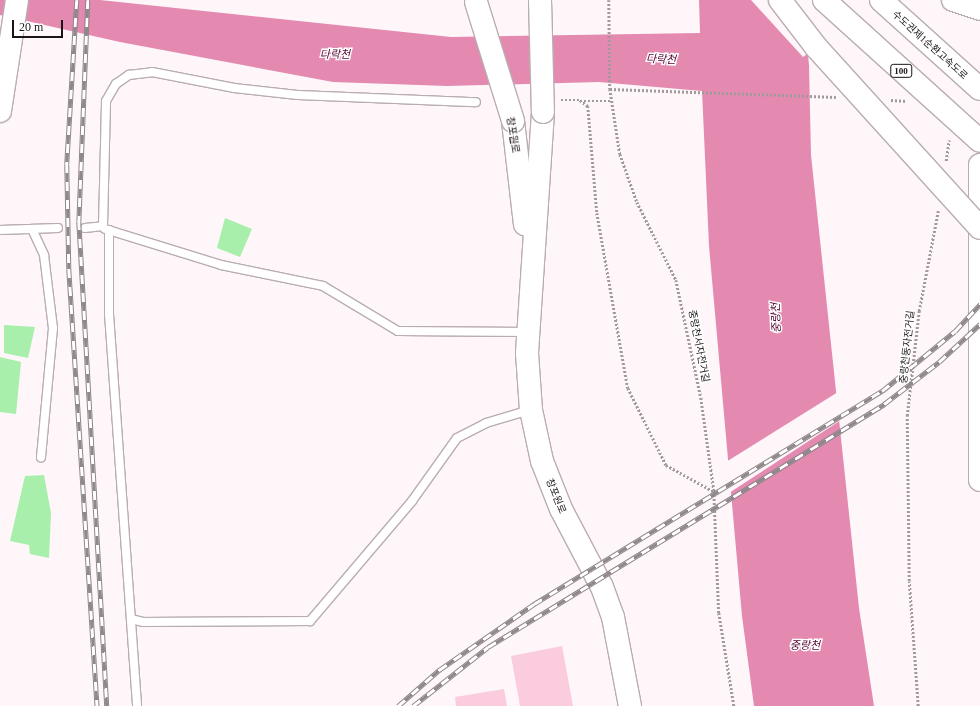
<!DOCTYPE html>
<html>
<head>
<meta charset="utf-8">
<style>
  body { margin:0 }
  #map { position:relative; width:980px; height:706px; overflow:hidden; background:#fef6f9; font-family:"Times New Roman","Noto Sans KR",serif }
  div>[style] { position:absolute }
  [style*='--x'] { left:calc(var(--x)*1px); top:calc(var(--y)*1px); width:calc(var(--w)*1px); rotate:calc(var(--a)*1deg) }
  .green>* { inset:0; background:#faccde }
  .water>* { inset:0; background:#e48ab1 }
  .pier>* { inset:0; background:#fef6f9 }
  .building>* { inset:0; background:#a7efaa }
  .path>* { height:2.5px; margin-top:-1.25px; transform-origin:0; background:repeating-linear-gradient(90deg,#a19a9d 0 2px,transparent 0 4px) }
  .roads { filter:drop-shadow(1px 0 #b9adb1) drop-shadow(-1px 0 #b9adb1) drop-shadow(0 1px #b9adb1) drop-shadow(0 -1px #b9adb1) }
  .lane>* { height:8px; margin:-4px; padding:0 4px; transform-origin:4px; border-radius:4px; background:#fff }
  .secondary>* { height:22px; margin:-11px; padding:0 11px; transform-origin:11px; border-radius:11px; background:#fff }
  .highway>* { height:22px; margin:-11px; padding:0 11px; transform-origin:11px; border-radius:11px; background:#fff }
  .rail>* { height:4.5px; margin-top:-2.25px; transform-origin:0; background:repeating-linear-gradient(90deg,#fff 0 9px,#8f888b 0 18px); box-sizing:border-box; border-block:1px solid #8f888b }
  .bridges { filter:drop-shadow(1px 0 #b9adb1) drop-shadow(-1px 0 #b9adb1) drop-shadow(0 1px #b9adb1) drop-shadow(0 -1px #b9adb1) }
  .secondary-bridge>* { height:22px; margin:-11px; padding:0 11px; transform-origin:11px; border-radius:11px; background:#fff }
  .highway-bridge>* { height:22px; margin:-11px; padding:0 11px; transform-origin:11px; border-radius:11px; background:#fff }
  span { translate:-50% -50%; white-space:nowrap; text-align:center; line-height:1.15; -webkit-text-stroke:3px #fff; paint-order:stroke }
  .shield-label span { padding:1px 3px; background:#fff; border:1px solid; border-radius:3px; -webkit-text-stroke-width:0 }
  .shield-label { font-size:9px; color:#1a1517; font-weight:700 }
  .street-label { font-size:10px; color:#1a1517 }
  .water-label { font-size:11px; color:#540232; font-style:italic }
  .scale { position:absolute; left:12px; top:20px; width:51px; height:18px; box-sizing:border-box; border:2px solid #1a1517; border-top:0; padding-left:5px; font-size:12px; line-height:14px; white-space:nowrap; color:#1a1517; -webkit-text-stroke:3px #fff; paint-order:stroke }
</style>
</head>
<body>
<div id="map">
  <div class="green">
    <i style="clip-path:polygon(562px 646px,573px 706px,520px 706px,511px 656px)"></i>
    <i style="clip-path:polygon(504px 689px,507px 706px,456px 706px,455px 697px)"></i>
  </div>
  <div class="water">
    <i style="clip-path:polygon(0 0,100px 0,451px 37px,700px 33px,699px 0,802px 0,809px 65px,811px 155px,859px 608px,874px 706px,754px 706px,742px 616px,709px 246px,702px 91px,599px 82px,447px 86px,333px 82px,120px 42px,0 15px)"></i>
  </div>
  <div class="pier">
    <i style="clip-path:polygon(751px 0,804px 0,810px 52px,803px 57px)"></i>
    <i style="clip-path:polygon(838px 392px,841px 420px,729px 493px,726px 462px)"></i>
  </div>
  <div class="building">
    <i style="clip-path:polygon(225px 218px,252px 229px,240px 257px,217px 248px)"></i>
    <i style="clip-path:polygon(4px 325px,35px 327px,28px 358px,4px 353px)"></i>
    <i style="clip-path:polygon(0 357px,21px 362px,16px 414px,0 412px)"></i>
    <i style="clip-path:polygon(44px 475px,51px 513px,49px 558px,30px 554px,29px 545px,10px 541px,25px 476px)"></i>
  </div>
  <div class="path">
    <i style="--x:609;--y:0;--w:89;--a:89.4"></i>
    <i style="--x:610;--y:89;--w:66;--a:81.3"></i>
    <i style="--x:620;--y:154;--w:51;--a:70.5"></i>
    <i style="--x:637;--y:202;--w:87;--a:63.4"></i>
    <i style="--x:676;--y:280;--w:121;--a:78"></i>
    <i style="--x:701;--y:398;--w:94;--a:82"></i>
    <i style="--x:714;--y:491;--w:122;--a:87.7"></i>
    <i style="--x:719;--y:613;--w:94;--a:80.8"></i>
    <i style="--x:610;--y:89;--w:226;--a:2"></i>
    <i style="--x:561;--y:100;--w:19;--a:0"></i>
    <i style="--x:580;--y:100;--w:10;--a:37"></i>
    <i style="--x:588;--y:106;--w:107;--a:85.2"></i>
    <i style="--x:597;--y:213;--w:178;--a:80"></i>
    <i style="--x:628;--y:388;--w:86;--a:63.7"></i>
    <i style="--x:666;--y:465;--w:54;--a:29"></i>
    <i style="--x:891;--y:100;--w:16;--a:4"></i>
    <i style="--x:584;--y:101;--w:28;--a:0"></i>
    <i style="--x:946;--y:161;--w:21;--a:-82"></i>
    <i style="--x:918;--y:706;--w:125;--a:-94.1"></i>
    <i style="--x:909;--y:581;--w:165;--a:-90.7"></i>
    <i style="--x:907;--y:416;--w:106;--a:-83.5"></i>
    <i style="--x:919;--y:311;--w:102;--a:-79.2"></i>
  </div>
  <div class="roads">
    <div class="lane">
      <i style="--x:85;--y:228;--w:18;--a:-6"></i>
      <i style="--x:103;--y:226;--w:125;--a:-88.6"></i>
      <i style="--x:106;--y:101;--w:20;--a:-60"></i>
      <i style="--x:116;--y:84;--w:16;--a:-35"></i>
      <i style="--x:129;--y:75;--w:23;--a:-7"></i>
      <i style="--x:152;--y:72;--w:84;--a:11"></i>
      <i style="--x:234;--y:88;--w:64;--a:6.2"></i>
      <i style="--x:298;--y:95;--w:178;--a:2.3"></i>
      <i style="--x:32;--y:229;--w:29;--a:65"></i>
      <i style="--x:44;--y:255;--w:74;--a:83"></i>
      <i style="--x:53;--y:328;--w:130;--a:95.3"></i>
      <i style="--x:105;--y:229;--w:121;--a:17.2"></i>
      <i style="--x:221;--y:265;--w:104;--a:11.6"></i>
      <i style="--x:323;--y:286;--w:87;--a:31"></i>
      <i style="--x:398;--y:331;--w:130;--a:0.4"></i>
      <i style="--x:0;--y:230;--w:58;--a:-2"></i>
      <i style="--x:109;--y:230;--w:84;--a:90"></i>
      <i style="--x:109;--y:314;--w:393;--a:85.9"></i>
      <i style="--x:131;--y:619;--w:12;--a:14"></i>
      <i style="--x:143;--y:622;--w:167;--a:-0.3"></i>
      <i style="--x:310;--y:621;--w:157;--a:-49.6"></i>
      <i style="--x:412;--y:501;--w:77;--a:-54.5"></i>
      <i style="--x:457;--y:438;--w:33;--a:-27"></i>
      <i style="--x:486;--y:423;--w:46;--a:-16.5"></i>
    </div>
    <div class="secondary">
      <i style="--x:0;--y:111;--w:112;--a:-81.3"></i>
      <i style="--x:543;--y:112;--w:242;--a:93.8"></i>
      <i style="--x:527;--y:353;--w:57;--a:86"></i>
      <i style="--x:531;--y:410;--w:52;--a:77.8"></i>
      <i style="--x:542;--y:461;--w:52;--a:68.4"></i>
      <i style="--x:561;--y:509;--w:88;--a:62.3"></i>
      <i style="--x:602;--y:587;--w:32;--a:70"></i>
      <i style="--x:613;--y:617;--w:91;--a:79.2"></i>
      <i style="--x:513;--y:121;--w:104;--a:83.4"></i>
    </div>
    <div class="highway">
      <i style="--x:953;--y:0;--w:28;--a:18"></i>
      <i style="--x:980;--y:165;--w:315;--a:90"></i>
    </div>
  </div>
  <div class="rail">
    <i style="--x:77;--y:0;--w:164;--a:93.5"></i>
    <i style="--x:67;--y:164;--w:105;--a:88.9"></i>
    <i style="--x:69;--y:269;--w:438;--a:86.3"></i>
    <i style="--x:88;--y:0;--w:221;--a:92.3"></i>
    <i style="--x:79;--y:221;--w:486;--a:86.7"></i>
    <i style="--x:398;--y:706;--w:55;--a:-41.3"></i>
    <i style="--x:439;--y:670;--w:116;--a:-34.8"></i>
    <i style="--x:534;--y:604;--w:408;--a:-31.5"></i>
    <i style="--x:882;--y:391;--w:94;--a:-39.4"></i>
    <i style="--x:955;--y:331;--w:37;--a:-47"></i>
    <i style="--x:413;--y:706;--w:95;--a:-38.2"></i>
    <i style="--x:488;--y:647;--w:465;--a:-31.5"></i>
    <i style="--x:884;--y:404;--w:69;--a:-37.4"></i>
    <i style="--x:939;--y:362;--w:56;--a:-42.8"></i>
  </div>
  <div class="bridges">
    <div class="secondary-bridge">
      <i style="--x:540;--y:0;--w:112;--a:88.5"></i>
      <i style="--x:476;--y:2;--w:125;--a:72.7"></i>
    </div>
    <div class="highway-bridge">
      <i style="--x:780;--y:0;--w:59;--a:52.5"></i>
      <i style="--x:816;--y:47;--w:244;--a:47.8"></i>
      <i style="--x:824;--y:0;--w:210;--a:42.1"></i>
      <i style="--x:881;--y:0;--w:133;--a:42"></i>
    </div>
  </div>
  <div class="shield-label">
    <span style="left:901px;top:71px">100</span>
  </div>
  <div class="street-label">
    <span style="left:930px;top:45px;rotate:42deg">수도권제1순환고속도로</span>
    <span style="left:513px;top:135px;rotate:81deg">창포원로</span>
    <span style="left:699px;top:346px;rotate:79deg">중랑천서자전거길</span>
    <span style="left:907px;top:347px;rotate:-84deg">중랑천동자전거길</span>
    <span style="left:556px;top:496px;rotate:68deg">창포원로</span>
  </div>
  <div class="water-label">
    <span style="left:335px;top:54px">다락천</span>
    <span style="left:661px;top:59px;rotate:3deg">다락천</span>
    <span style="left:776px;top:318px;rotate:-92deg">중랑천</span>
    <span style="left:805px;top:645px">중랑천</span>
  </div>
  <div class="scale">20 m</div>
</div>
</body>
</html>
